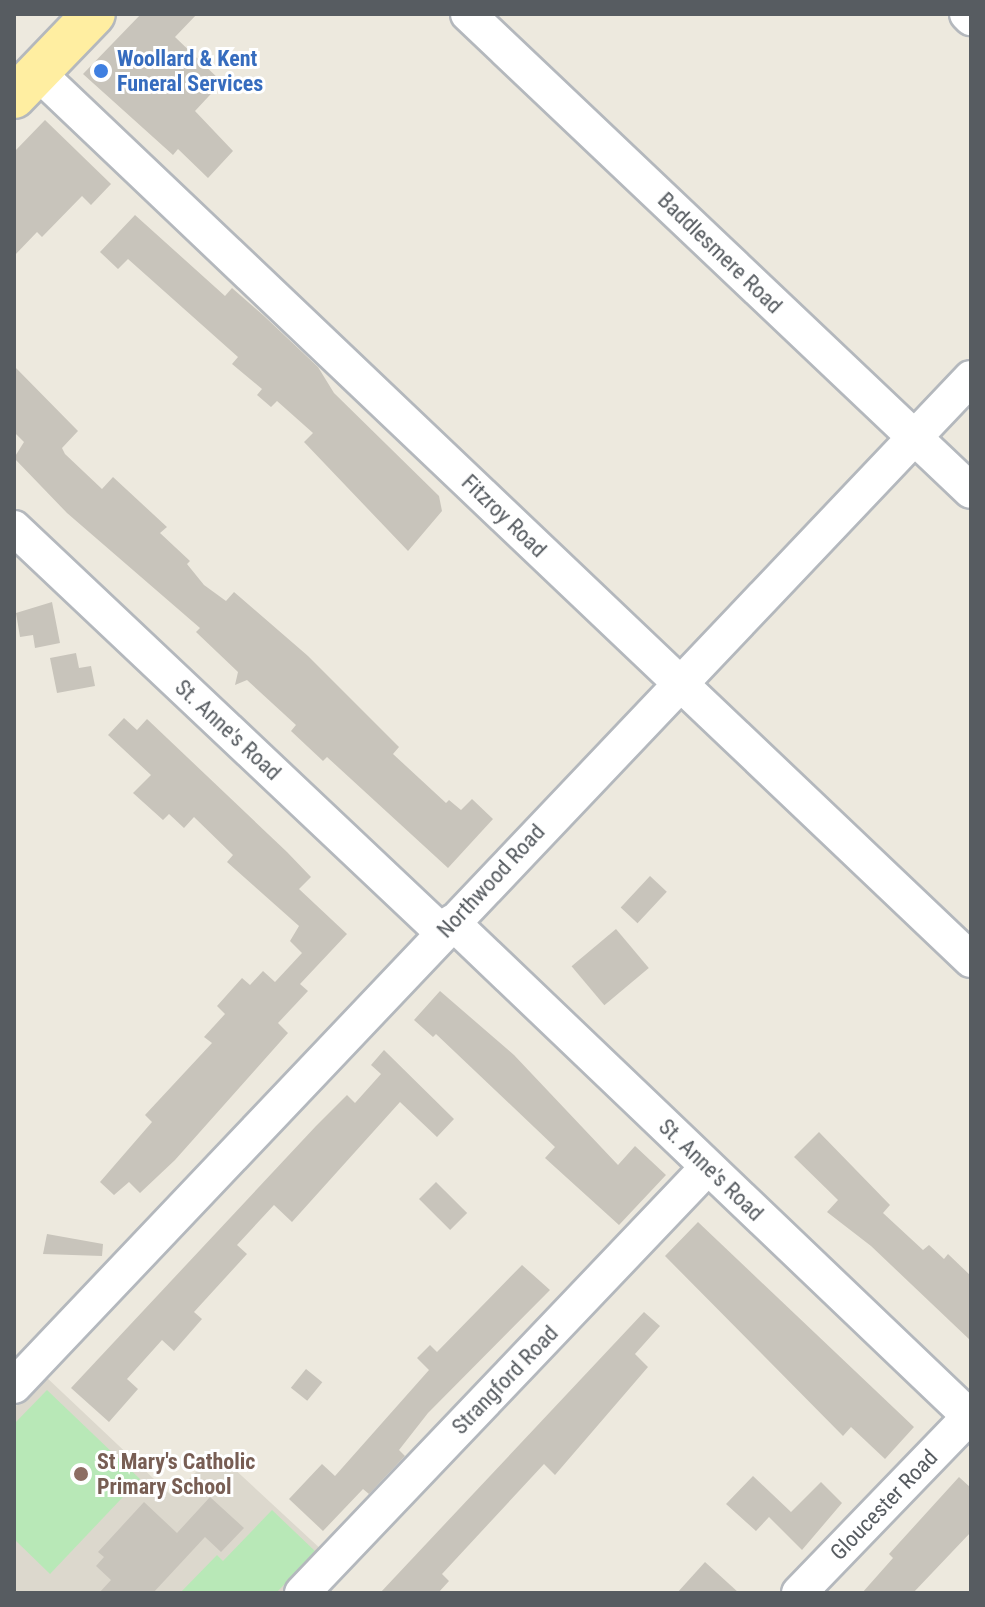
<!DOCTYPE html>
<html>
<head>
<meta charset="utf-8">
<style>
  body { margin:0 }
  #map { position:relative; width:985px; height:1607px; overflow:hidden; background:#ede9de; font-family:"Roboto Condensed",sans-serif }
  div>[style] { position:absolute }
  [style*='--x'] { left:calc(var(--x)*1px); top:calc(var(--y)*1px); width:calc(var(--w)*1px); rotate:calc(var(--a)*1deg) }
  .education>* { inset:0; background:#dcd8cd }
  .green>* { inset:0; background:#b8e8b7 }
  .building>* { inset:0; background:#c8c4bb; transform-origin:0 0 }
  .roads { filter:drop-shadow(2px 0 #b4b8bd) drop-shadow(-2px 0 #b4b8bd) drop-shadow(0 2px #b4b8bd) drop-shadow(0 -2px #b4b8bd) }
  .minor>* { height:34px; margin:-17px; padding:0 17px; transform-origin:17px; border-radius:17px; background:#fff }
  .major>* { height:42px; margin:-21px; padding:0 21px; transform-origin:21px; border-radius:21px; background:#ffeea1 }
  .dots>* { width:22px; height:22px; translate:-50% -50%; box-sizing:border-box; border:4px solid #fff; border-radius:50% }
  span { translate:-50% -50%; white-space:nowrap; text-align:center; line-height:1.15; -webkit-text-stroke:6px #fff; paint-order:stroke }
  .shop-label { font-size:22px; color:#366cbe; font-weight:700 }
  .left { translate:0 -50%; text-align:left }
  .street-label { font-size:22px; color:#575c61 }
  .education-label { font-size:22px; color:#785e54; font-weight:700 }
  .frame { position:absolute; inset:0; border:16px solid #575c61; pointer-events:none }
</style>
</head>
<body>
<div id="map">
  <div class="education">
    <i style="clip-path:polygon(45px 1376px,172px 1496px,216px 1452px,324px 1552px,285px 1593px,14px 1593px,14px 1408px)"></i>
  </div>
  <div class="green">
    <i style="clip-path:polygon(47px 1390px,140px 1479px,50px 1574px,14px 1539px,14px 1424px)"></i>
    <i style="clip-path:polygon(272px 1510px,316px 1552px,276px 1593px,180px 1593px,217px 1555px,223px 1561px)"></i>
  </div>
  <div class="building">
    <i style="clip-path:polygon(141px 14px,197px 14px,175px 37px,222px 82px,195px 111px,233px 151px,208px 178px,178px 149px,173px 155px,83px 74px)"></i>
    <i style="clip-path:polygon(45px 120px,111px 184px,91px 205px,82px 196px,42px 237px,37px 232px,14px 256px,14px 152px)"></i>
    <i style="clip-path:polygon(135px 215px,225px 296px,232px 288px,263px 315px,318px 367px,334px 393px,439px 496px,442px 511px,408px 551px,304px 442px,313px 433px,277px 401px,271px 407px,257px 395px,262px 389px,232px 364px,238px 357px,128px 259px,118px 269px,100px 252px)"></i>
    <i style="clip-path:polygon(14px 366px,78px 431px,62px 448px,65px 454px,102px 489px,113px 477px,167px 527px,160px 533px,190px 561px,187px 564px,204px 585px,226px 601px,234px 592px,308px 656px,399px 747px,393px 754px,446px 803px,449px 800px,461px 810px,472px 799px,493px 819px,448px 868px,327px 757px,323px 761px,291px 731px,296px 725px,247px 680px,235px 685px,238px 672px,196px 632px,200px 628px,67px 513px,14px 458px,24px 442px,14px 432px)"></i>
    <i style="clip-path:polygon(52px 602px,60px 643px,35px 648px,33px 635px,20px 637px,16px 613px)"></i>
    <i style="clip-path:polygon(76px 653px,79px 668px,91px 666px,95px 686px,57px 693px,50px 658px)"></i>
    <i style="clip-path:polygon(124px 718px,137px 730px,147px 719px,287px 852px,311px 877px,299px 889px,347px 934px,300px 984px,308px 991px,278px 1023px,288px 1033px,175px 1160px,140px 1193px,129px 1182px,114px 1195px,100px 1182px,152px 1122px,145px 1115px,212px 1043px,204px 1037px,225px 1014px,217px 1006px,242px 978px,250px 985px,263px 971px,275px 982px,302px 953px,290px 941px,299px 926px,227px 862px,233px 855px,194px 817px,184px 828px,169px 814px,163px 820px,133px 793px,151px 775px,108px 735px)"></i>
    <i style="left:650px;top:876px;width:23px;height:43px;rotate:43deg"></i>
    <i style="left:616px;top:929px;width:51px;height:58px;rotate:50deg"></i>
    <i style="clip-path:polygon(440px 991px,514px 1055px,618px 1165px,635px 1146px,666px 1175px,619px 1225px,545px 1158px,555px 1147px,436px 1034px,433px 1037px,414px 1020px)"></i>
    <i style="clip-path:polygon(384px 1050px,454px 1119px,437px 1137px,400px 1102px,292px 1222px,274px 1205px,237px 1245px,247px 1254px,194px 1312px,202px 1319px,174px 1351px,162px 1340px,127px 1379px,138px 1389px,109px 1422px,71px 1388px,316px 1126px,347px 1095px,355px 1103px,381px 1074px,371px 1065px)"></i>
    <i style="clip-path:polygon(819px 1132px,890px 1205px,883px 1213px,923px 1250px,929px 1245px,944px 1259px,948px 1254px,971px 1276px,971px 1341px,871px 1246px,827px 1212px,838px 1200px,794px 1157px)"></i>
    <i style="left:436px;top:1182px;width:44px;height:24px;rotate:45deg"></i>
    <i style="clip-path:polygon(698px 1222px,914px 1427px,885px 1459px,851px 1427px,843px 1436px,665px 1256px)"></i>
    <i style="clip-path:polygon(47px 1234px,103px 1244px,102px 1256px,43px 1254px)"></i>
    <i style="clip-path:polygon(522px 1265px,550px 1290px,428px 1413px,399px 1450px,405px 1456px,369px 1494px,363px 1489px,323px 1531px,289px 1499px,322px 1464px,335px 1476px,429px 1370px,417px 1358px,430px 1345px,437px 1352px)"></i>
    <i style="clip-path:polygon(644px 1312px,660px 1326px,635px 1354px,648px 1367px,555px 1475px,544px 1464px,442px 1574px,449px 1581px,438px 1593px,380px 1593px)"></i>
    <i style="left:306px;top:1369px;width:21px;height:24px;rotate:39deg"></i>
    <i style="clip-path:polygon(753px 1476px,791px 1512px,821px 1482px,842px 1503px,802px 1550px,769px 1517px,756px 1531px,726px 1504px)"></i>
    <i style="clip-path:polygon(959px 1477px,971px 1488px,971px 1532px,913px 1593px,862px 1593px,893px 1558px,889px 1554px)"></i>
    <i style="clip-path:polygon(210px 1497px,244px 1528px,221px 1552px,205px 1537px,153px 1593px,99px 1593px,111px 1580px,96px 1566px,104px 1557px,98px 1552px,144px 1502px,177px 1533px)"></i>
    <i style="clip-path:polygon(705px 1562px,739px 1593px,677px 1593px)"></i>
  </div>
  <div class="roads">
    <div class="minor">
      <i style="--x:468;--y:14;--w:693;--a:43.48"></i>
      <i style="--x:967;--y:14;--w:6;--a:45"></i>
      <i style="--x:37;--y:72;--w:1289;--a:43.55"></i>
      <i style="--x:14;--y:528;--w:589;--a:43.35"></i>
      <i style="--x:452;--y:922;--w:718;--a:43.7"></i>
      <i style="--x:14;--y:1386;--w:1390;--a:-46.49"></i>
      <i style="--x:302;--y:1593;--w:588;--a:-46.38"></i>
      <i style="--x:799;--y:1593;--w:246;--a:-46"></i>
    </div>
    <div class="major">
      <i style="--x:14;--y:97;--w:115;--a:-46.1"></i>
    </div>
  </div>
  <div class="dots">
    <i style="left:101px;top:71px;background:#3f7fe0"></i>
    <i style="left:81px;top:1474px;background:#8d6e63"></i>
  </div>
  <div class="shop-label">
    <span class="left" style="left:117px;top:71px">Woollard &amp; Kent<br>Funeral Services</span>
  </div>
  <div class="street-label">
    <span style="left:720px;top:253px;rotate:44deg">Baddlesmere Road</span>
    <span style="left:504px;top:516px;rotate:44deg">Fitzroy Road</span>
    <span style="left:228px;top:730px;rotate:43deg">St. Anne's Road</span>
    <span style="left:491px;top:881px;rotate:-47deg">Northwood Road</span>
    <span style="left:711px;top:1170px;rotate:44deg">St. Anne's Road</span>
    <span style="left:505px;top:1380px;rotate:-46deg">Strangford Road</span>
    <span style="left:884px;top:1505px;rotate:-46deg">Gloucester Road</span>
  </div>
  <div class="education-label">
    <span class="left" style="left:97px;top:1474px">St Mary's Catholic<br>Primary School</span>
  </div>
  <div class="frame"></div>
</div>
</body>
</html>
